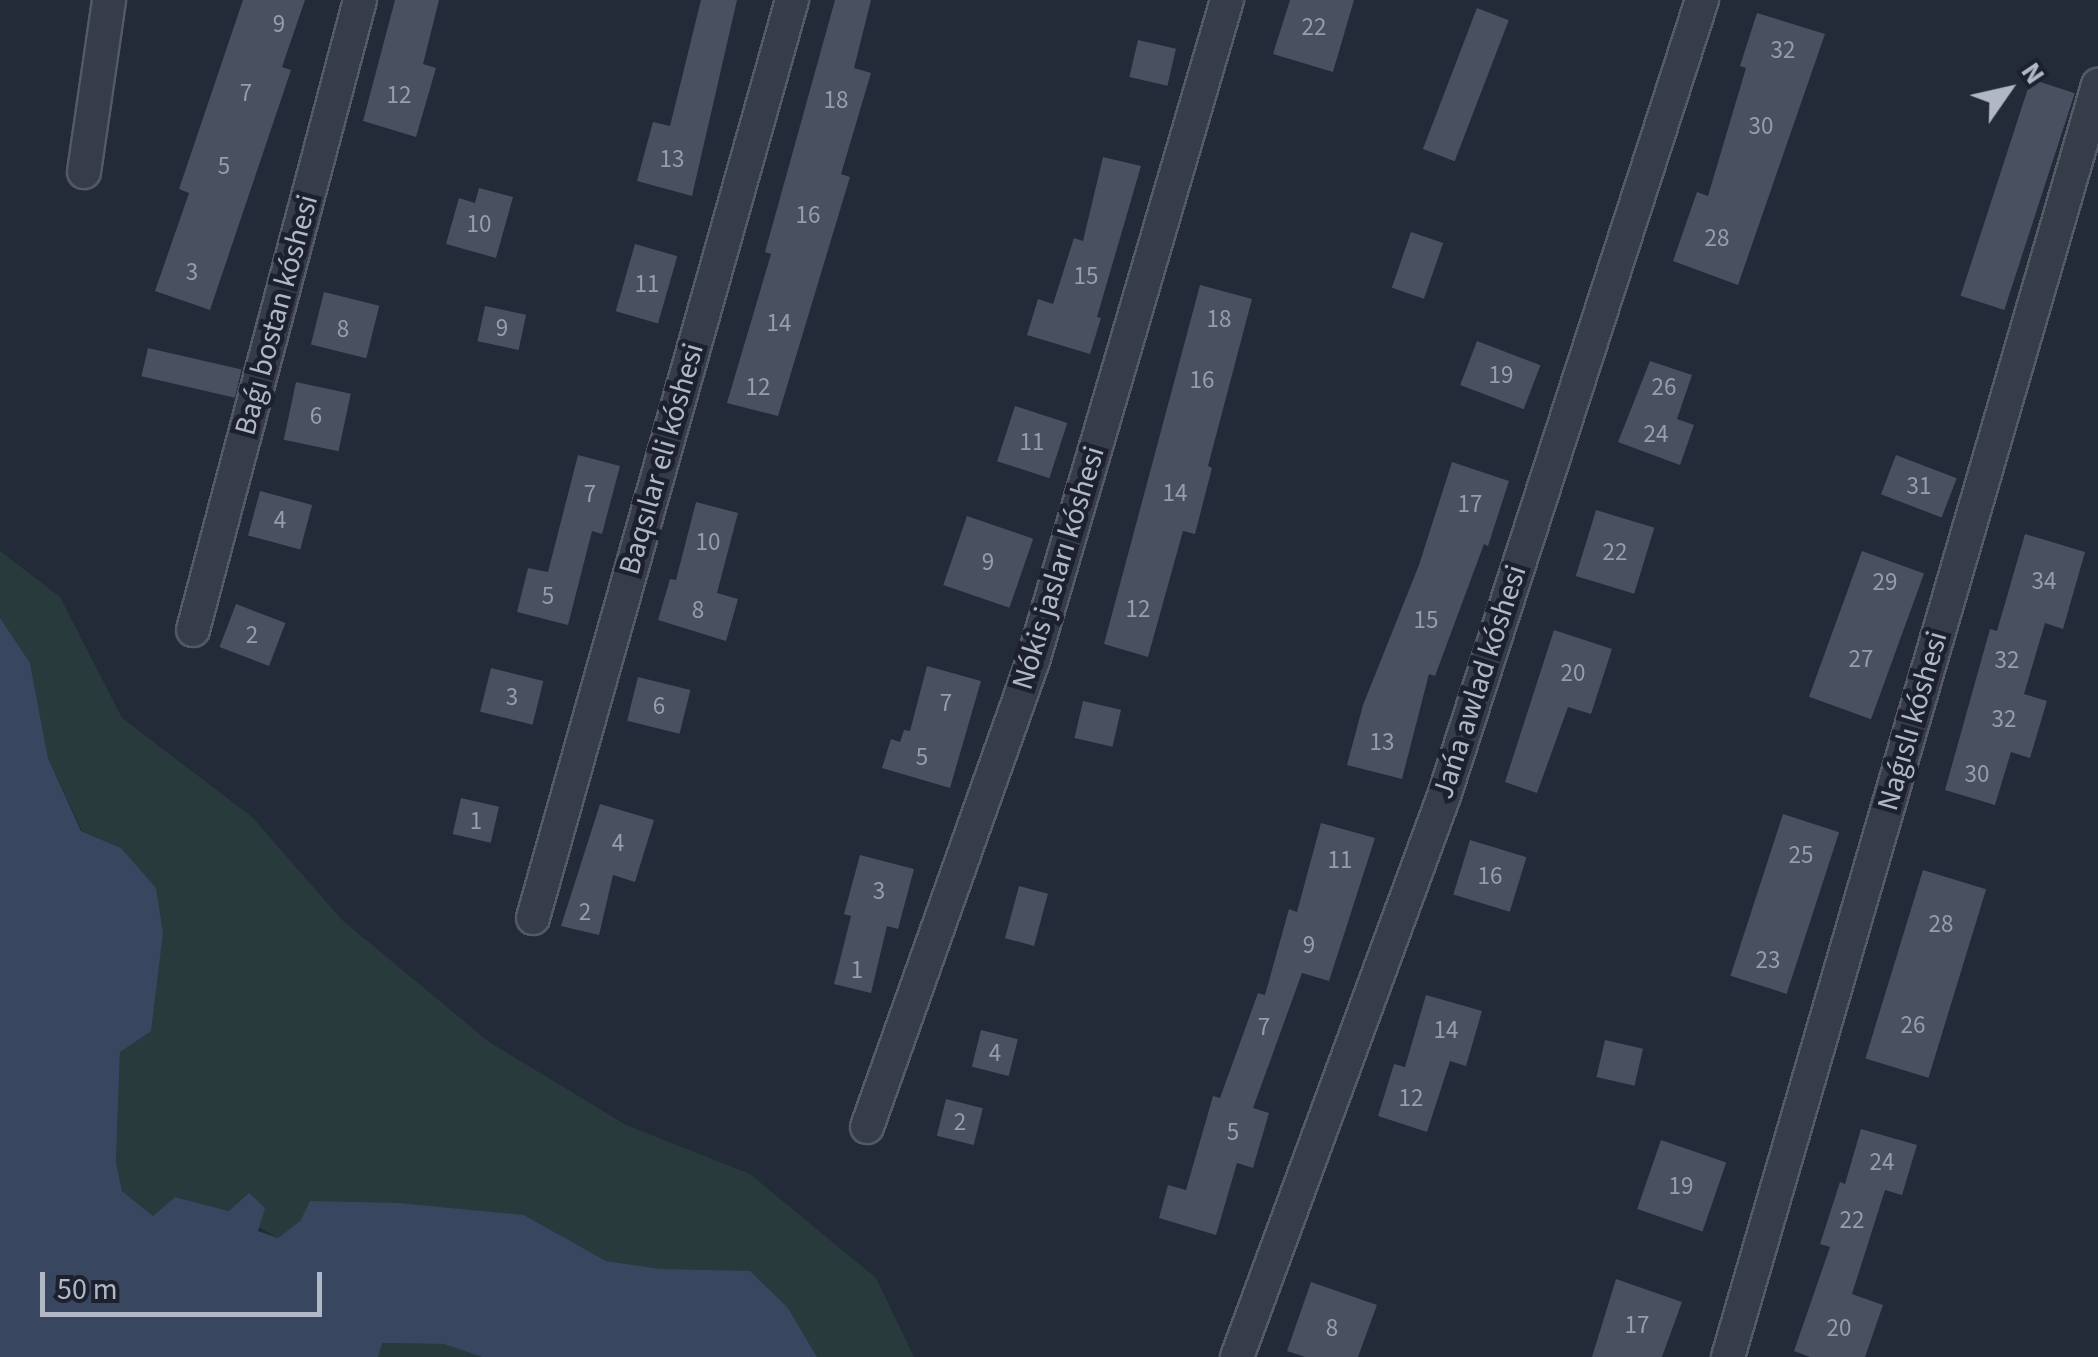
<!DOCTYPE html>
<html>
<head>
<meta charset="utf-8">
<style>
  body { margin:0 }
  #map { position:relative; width:2098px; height:1357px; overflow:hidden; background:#232a38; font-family:"Source Sans 3",sans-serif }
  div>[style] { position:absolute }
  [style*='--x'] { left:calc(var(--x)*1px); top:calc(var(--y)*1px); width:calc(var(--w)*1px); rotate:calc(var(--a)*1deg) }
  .green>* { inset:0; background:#293a3d }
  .water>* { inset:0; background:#394660 }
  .building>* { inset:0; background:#495060; transform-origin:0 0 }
  .roads { filter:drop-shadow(2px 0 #545a66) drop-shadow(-2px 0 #545a66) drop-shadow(0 2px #545a66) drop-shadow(0 -2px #545a66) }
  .street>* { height:32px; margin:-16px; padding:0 16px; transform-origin:16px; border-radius:16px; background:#363c48 }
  span { translate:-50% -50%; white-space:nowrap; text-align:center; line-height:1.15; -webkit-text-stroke:9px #1c212d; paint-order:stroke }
  .number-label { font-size:25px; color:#979dab }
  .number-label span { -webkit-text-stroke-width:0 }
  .street-label { font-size:30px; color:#b1b7c4 }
  .north { position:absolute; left:1958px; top:40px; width:100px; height:100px; -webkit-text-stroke:8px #1c212d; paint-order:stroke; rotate:56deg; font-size:28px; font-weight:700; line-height:40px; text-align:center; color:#b1b7c4 }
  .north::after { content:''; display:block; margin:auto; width:35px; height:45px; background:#b1b7c4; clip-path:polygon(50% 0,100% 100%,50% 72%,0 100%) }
  .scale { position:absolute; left:40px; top:1272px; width:282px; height:45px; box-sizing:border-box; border:5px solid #b1b7c4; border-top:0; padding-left:12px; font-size:30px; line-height:35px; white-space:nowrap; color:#b1b7c4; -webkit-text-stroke:8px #1c212d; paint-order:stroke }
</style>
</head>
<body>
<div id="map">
  <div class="green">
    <i style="clip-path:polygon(0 551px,60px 597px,122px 718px,252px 817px,342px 920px,489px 1042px,626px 1125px,750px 1174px,876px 1278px,914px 1357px,817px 1357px,788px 1308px,661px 1269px,606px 1261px,524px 1215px,301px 1220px,278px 1238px,230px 1211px,175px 1197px,153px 1216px,122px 1191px,116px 1162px,120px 1052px,163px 932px,156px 889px,121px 848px,82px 831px,48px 758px,30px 663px,0 618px)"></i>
    <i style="clip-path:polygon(381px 1343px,444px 1344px,482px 1357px,378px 1357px)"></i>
  </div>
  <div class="water">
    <i style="clip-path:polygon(0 618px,30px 663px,48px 758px,81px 831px,121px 848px,156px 888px,163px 932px,151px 1031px,120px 1052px,116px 1162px,122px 1191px,153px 1216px,175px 1197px,229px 1211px,249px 1193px,265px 1208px,258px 1231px,278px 1238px,301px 1220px,310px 1201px,398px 1203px,524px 1215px,606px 1261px,661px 1269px,750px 1271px,788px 1308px,817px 1357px,482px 1357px,444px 1344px,382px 1343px,378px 1357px,0 1357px)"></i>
  </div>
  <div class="building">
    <i style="clip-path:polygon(243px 0,305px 0,282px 67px,291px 70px,210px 310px,155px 291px,189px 193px,179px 189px)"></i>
    <i style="clip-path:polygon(395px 0,439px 0,423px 64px,436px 68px,416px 137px,363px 121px)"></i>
    <i style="clip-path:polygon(701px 0,737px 0,692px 196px,637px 181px,653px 122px,670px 126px)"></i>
    <i style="clip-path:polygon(835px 0,871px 0,854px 68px,871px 73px,841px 174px,850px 177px,778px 416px,727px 403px,771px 254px,765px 252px)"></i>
    <i style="clip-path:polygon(1290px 0,1354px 0,1333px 72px,1273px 54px)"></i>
    <i style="left:1477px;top:8px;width:34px;height:151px;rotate:21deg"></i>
    <i style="clip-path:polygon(1757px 13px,1825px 34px,1738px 285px,1673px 261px,1697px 192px,1708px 196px,1746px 68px,1740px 66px)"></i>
    <i style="left:1138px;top:40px;width:39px;height:38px;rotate:13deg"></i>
    <i style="left:2031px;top:79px;width:46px;height:228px;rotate:18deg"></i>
    <i style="clip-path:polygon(1103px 157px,1141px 166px,1097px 317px,1101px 318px,1090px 354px,1027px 335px,1038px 299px,1053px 304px,1074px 238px,1083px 241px)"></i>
    <i style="clip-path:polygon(479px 188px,513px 197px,496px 258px,446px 244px,459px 198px,475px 203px)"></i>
    <i style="left:1411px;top:232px;width:34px;height:59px;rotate:19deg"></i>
    <i style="left:635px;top:244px;width:44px;height:70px;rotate:16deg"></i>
    <i style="clip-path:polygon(1200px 285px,1252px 299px,1208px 466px,1212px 468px,1195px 534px,1183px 531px,1148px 657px,1104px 644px)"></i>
    <i style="left:324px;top:292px;width:57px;height:54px;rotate:14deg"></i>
    <i style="left:485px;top:306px;width:42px;height:36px;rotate:12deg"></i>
    <i style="left:1477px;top:341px;width:68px;height:47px;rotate:21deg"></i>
    <i style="left:148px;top:348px;width:96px;height:29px;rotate:13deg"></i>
    <i style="clip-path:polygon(1650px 361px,1692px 375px,1677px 419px,1694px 425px,1680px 465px,1618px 442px)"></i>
    <i style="left:296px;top:382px;width:56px;height:59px;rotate:12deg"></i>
    <i style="left:1015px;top:406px;width:55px;height:58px;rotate:18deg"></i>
    <i style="clip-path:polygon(578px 455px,620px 466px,602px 534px,592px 531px,568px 625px,517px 612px,528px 568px,548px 572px)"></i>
    <i style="left:1896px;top:455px;width:65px;height:42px;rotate:21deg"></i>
    <i style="clip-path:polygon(1452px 462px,1509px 481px,1488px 546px,1484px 544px,1435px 676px,1429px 674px,1402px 779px,1347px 765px,1363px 705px,1419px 565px)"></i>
    <i style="left:260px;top:491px;width:54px;height:46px;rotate:15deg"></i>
    <i style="clip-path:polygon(696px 502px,738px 513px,717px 593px,738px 599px,726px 641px,658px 620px,670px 579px,676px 580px)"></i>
    <i style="left:1596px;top:510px;width:61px;height:69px;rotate:17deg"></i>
    <i style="left:967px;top:516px;width:70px;height:73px;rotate:19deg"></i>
    <i style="clip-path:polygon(2025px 534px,2085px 552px,2063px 629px,2045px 623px,2024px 694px,2047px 701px,2030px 758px,2011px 752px,1995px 805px,1945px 790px,1990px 629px,1997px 631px)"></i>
    <i style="left:1862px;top:551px;width:66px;height:155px;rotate:20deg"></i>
    <i style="left:236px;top:604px;width:53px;height:46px;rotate:21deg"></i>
    <i style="clip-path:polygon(1554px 630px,1612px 649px,1591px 714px,1568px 707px,1537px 793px,1505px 782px)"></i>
    <i style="clip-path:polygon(927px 666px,981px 681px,950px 788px,882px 768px,891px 739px,900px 742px,904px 730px,910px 731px)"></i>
    <i style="left:491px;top:668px;width:54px;height:45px;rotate:14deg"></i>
    <i style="left:638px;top:677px;width:54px;height:45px;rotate:14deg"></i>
    <i style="left:1083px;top:701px;width:39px;height:38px;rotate:13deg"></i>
    <i style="left:461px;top:798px;width:39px;height:37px;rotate:13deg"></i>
    <i style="clip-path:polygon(600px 804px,654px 820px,635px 882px,613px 875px,599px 935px,561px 926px)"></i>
    <i style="left:1783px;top:814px;width:59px;height:170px;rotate:18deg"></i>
    <i style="clip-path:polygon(1321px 823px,1375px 838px,1329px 981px,1302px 973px,1253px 1108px,1269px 1113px,1253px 1168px,1237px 1163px,1216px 1235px,1159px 1218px,1168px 1185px,1186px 1190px,1213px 1096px,1220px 1098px,1258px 993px,1265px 995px,1289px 909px,1297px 912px)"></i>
    <i style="left:1470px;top:840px;width:59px;height:57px;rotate:17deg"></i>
    <i style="clip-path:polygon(860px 855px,914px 869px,898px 929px,887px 926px,871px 993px,834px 984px,851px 916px,844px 914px)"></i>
    <i style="left:1923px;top:870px;width:66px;height:197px;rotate:17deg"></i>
    <i style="left:1019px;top:886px;width:30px;height:54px;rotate:15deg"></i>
    <i style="clip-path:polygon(1426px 995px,1482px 1011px,1466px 1066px,1450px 1061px,1427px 1132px,1378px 1116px,1394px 1064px,1405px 1067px)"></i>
    <i style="left:981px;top:1030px;width:38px;height:38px;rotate:14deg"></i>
    <i style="left:1605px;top:1040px;width:39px;height:38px;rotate:13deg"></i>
    <i style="left:946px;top:1099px;width:38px;height:38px;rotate:14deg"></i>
    <i style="clip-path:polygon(1861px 1129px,1917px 1145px,1902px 1195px,1885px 1190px,1852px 1294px,1883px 1305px,1865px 1357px,1810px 1357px,1794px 1351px,1830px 1247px,1820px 1244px,1840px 1182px,1845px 1184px)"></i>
    <i style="left:1661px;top:1140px;width:69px;height:73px;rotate:19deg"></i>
    <i style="clip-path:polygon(1616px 1279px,1682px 1302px,1662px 1357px,1592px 1357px)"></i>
    <i style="clip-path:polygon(1311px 1282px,1377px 1305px,1358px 1357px,1305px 1357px,1287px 1351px)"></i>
  </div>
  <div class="roads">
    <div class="street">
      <i style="--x:84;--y:172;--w:174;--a:-81.7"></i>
      <i style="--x:193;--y:630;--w:652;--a:-75.15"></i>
      <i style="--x:533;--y:918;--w:954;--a:-74.24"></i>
      <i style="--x:867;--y:1127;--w:495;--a:-70.4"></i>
      <i style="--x:1033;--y:661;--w:689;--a:-73.64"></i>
      <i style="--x:1237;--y:1357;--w:598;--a:-69.75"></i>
      <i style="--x:1444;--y:796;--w:837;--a:-72.04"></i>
      <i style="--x:1728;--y:1357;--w:1325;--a:-73.78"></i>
    </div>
  </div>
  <div class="number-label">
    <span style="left:279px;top:24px">9</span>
    <span style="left:1314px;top:27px">22</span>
    <span style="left:1783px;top:50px">32</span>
    <span style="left:246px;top:93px">7</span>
    <span style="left:399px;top:95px">12</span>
    <span style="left:836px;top:100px">18</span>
    <span style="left:1761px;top:126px">30</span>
    <span style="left:672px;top:159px">13</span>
    <span style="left:224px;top:166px">5</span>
    <span style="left:808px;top:215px">16</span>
    <span style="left:479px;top:224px">10</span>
    <span style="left:1717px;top:238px">28</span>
    <span style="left:192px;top:272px">3</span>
    <span style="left:1086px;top:276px">15</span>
    <span style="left:647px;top:284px">11</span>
    <span style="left:1219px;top:319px">18</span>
    <span style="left:779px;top:323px">14</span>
    <span style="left:502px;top:328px">9</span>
    <span style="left:343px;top:329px">8</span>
    <span style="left:1501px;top:375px">19</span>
    <span style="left:1202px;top:380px">16</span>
    <span style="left:758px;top:387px">12</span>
    <span style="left:1664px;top:387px">26</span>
    <span style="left:316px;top:416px">6</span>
    <span style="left:1656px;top:434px">24</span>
    <span style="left:1032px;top:442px">11</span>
    <span style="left:1919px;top:486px">31</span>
    <span style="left:1175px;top:493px">14</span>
    <span style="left:590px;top:494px">7</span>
    <span style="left:1470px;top:504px">17</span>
    <span style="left:280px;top:520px">4</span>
    <span style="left:708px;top:542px">10</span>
    <span style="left:1615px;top:552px">22</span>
    <span style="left:988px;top:562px">9</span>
    <span style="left:2044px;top:581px">34</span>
    <span style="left:1885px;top:582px">29</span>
    <span style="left:548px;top:596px">5</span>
    <span style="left:1138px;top:609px">12</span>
    <span style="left:698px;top:610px">8</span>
    <span style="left:1426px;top:620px">15</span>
    <span style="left:252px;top:635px">2</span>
    <span style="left:1861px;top:659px">27</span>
    <span style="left:2007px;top:660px">32</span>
    <span style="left:1573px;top:673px">20</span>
    <span style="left:512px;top:697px">3</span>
    <span style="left:946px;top:703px">7</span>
    <span style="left:659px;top:706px">6</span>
    <span style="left:2004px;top:719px">32</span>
    <span style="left:1382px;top:742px">13</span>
    <span style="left:922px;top:757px">5</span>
    <span style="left:1977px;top:774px">30</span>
    <span style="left:476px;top:821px">1</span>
    <span style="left:618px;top:843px">4</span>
    <span style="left:1801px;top:855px">25</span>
    <span style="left:1340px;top:860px">11</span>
    <span style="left:1490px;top:876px">16</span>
    <span style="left:879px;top:891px">3</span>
    <span style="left:585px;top:912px">2</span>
    <span style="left:1941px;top:924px">28</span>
    <span style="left:1309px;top:945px">9</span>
    <span style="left:1768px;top:960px">23</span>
    <span style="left:857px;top:970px">1</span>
    <span style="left:1913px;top:1025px">26</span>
    <span style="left:1264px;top:1027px">7</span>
    <span style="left:1446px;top:1030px">14</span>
    <span style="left:995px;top:1053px">4</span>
    <span style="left:1411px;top:1098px">12</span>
    <span style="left:960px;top:1122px">2</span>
    <span style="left:1233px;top:1132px">5</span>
    <span style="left:1882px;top:1162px">24</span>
    <span style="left:1681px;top:1186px">19</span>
    <span style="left:1852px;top:1220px">22</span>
    <span style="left:1637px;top:1325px">17</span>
    <span style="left:1332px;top:1328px">8</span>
    <span style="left:1839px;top:1328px">20</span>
  </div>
  <div class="street-label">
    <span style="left:277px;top:315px;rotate:-75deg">Baǵı bostan kóshesi</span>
    <span style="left:662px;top:459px;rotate:-74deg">Baqsılar eli kóshesi</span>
    <span style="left:1059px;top:568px;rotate:-73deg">Nókis jasları kóshesi</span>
    <span style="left:1480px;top:682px;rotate:-72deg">Jańa awlad kóshesi</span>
    <span style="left:1913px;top:721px;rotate:-74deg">Naǵıslı kóshesi</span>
  </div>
  <div class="north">N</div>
  <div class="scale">50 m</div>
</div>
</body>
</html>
